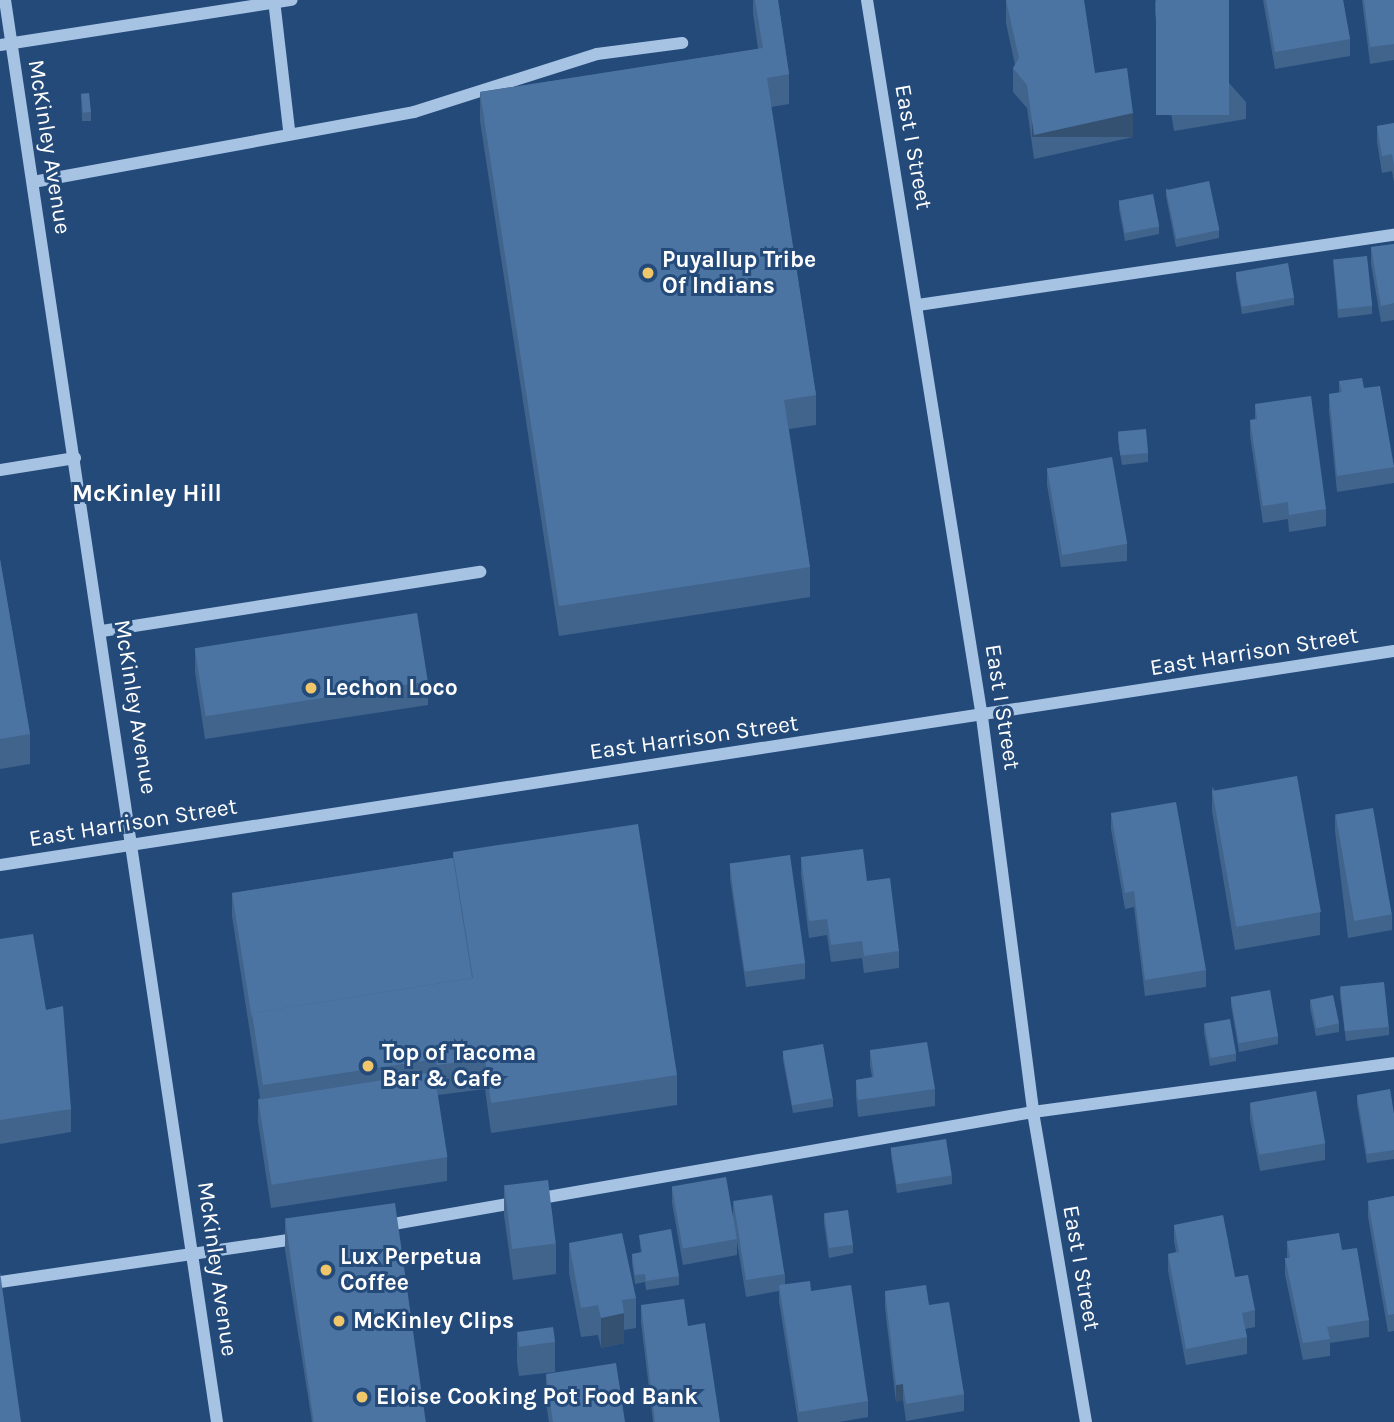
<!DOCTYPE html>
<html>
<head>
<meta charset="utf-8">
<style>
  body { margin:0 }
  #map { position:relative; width:1394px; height:1422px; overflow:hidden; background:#244a7a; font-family:Karla,sans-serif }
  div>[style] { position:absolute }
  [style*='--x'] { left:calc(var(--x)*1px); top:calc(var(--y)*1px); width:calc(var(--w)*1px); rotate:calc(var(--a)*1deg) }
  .minor>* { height:12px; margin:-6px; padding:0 6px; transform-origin:6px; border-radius:6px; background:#a6c3e4 }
  .wall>* { inset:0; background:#41648c }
  .shaded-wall>* { inset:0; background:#355172; transform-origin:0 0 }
  .building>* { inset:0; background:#4c74a3; transform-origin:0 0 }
  .dots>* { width:19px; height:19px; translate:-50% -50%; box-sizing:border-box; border:4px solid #244a7a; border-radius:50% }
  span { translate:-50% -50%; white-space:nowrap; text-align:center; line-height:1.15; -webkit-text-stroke:6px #244a7a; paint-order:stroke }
  .street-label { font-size:23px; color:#fff }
  .poi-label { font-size:23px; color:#fff; font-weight:700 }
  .left { translate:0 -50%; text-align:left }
  .neighbourhood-label { font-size:24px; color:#fff; font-weight:700 }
</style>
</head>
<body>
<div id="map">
  <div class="minor">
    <i style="--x:5;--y:0;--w:1438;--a:81.52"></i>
    <i style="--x:274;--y:0;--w:131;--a:83.4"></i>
    <i style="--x:867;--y:0;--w:726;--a:80.89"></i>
    <i style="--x:982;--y:717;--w:398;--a:82.6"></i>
    <i style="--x:1033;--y:1112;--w:314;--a:80.3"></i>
    <i style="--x:0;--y:45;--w:295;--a:-8.8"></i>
    <i style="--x:33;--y:182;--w:387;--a:-10.4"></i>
    <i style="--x:414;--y:112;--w:192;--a:-17.6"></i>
    <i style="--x:597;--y:54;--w:86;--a:-7.4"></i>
    <i style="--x:918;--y:305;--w:481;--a:-8.4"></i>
    <i style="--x:0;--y:470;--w:76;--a:-9.1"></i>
    <i style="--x:102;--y:631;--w:383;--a:-8.9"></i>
    <i style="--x:0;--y:865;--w:1410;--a:-8.73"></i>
    <i style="--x:382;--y:1226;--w:661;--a:-9.93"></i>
    <i style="--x:1033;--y:1112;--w:364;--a:-7.7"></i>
    <i style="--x:0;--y:1282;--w:305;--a:-8.3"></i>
  </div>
  <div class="wall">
    <i style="clip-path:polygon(753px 0,778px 0,789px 74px,789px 104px,771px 107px,816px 395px,816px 425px,789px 429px,810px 567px,810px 597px,559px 636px,480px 121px,480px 92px,758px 49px,753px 13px)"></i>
    <i style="clip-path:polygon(1006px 0,1095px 73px,1133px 137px,1034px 159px,1027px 108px,1013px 92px,1013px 68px,1015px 65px,1006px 23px)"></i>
    <i style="clip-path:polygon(1155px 0,1246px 102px,1246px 119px,1174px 131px,1155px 13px)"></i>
    <i style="clip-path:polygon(1263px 0,1343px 0,1350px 39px,1350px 56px,1275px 69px)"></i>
    <i style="clip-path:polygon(1362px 0,1394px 0,1394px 60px,1370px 64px)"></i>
    <i style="clip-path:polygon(81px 94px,91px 112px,91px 121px,82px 121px)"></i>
    <i style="clip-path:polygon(1394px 123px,1394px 182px,1392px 171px,1382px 173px,1377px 142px,1377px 126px)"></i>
    <i style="clip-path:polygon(1166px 188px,1219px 230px,1219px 238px,1176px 247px,1166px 196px)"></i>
    <i style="clip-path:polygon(1119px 200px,1159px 226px,1159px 234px,1125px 241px,1119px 209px)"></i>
    <i style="clip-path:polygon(1394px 244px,1394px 320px,1381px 322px,1371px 264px,1371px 247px)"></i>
    <i style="clip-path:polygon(1333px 260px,1372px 306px,1372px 314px,1338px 318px)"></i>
    <i style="clip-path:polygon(1236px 272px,1294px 297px,1294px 305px,1242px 314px,1236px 280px)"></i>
    <i style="clip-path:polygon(1339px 381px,1364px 388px,1394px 467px,1394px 483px,1337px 492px,1329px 411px,1329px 394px,1339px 393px)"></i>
    <i style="clip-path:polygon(1255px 404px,1326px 509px,1326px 526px,1289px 532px,1288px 519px,1263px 523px,1250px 436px,1250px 420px,1255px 419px)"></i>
    <i style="clip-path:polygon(1118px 433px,1148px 453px,1148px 462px,1122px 465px,1118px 441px)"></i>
    <i style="clip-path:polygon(1047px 468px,1127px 544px,1127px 561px,1061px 567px,1047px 485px)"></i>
    <i style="clip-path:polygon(0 559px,30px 734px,30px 764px,0 769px)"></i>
    <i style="clip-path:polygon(195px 648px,428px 681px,428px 705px,205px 739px,195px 672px)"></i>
    <i style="clip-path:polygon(1212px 787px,1320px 912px,1320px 935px,1235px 950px,1212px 811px)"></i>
    <i style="clip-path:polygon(1111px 813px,1206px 970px,1206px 987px,1145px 996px,1134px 907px,1125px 909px,1111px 829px)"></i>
    <i style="clip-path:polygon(1335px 814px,1392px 914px,1392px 930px,1348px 938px,1335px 831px)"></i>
    <i style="clip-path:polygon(453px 852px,677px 1075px,677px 1105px,491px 1133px,485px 1089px,438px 1095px,447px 1157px,447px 1181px,271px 1208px,258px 1122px,258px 1099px,260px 1098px,232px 916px,232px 893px,453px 858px)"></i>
    <i style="clip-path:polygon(801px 857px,867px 881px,899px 951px,899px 968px,864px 973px,862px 958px,831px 962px,827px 935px,809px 938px,801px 874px)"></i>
    <i style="clip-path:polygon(730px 863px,805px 963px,805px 979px,746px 987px,730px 879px)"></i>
    <i style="clip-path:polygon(0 939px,46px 1010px,71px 1109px,71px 1132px,0 1144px)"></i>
    <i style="clip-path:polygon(1340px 988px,1389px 1027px,1389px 1035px,1346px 1041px,1340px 996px)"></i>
    <i style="clip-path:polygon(1231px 997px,1278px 1036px,1278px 1044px,1239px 1052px,1231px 1005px)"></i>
    <i style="clip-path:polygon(1310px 999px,1339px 1023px,1339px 1032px,1316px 1036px,1310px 1008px)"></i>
    <i style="clip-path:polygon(1204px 1023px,1236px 1053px,1236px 1061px,1210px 1066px,1204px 1032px)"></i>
    <i style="clip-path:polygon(870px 1050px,935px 1089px,935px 1106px,858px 1117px,856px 1096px,856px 1080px,872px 1077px,870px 1066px)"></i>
    <i style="clip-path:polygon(783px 1051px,833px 1098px,833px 1107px,793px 1113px,783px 1060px)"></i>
    <i style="clip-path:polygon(1357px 1095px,1394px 1114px,1394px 1159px,1367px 1163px,1357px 1104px)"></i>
    <i style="clip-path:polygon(1250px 1103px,1325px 1143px,1325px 1160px,1260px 1171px,1250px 1119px)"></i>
    <i style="clip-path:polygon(891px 1147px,952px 1176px,952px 1184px,897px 1193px,891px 1155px)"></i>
    <i style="clip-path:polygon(504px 1185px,556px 1244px,556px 1274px,513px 1280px,504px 1215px)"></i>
    <i style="clip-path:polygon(672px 1187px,733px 1217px,733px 1201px,785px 1274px,785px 1284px,811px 1291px,868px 1401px,868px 1417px,839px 1422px,798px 1422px,779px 1301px,779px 1291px,746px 1297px,737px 1242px,737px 1255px,683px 1265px,672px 1203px)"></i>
    <i style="clip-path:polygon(1394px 1196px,1394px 1331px,1388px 1332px,1368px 1217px,1368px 1201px)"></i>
    <i style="clip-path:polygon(824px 1214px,853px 1245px,853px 1253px,829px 1258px,824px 1223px)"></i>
    <i style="clip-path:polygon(285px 1220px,426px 1422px,312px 1422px,285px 1250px)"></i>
    <i style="clip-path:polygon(1174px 1225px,1235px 1277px,1255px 1310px,1255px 1327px,1245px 1329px,1247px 1337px,1247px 1354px,1186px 1365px,1168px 1271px,1168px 1254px,1176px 1252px,1174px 1241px)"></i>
    <i style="clip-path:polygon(639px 1235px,679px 1276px,679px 1285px,646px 1290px,645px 1282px,635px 1284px,632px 1263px,632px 1254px,641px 1253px)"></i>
    <i style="clip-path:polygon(1287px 1241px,1342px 1250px,1369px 1320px,1369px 1337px,1330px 1343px,1330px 1356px,1303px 1360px,1285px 1275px,1285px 1258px,1287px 1258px)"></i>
    <i style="clip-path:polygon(569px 1243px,636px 1298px,636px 1328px,624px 1330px,624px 1343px,601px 1348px,598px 1335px,581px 1337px,569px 1273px)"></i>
    <i style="clip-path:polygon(885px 1291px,929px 1305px,964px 1394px,964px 1411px,906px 1421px,903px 1400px,896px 1402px,885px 1308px)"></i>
    <i style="clip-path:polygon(641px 1305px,688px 1326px,720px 1422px,653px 1422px,641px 1322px)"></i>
    <i style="clip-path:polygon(517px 1332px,555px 1342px,555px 1372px,519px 1376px,517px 1362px)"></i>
    <i style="clip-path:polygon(546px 1374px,625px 1422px,549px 1422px,546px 1403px)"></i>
  </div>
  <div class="shaded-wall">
    <i style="left:1133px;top:113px;width:24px;height:101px;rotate:90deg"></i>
    <i style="clip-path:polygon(624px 1313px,624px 1343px,601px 1348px,601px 1318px)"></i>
    <i style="clip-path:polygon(903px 1384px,903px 1400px,896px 1402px,896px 1385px)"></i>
  </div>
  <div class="building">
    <i style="clip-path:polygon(755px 0,778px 0,789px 74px,767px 78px,816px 395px,784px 400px,810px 567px,559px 606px,480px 92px,763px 48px)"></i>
    <i style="clip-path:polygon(1006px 0,1084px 0,1095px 73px,1127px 68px,1133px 113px,1034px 135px,1027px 85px,1013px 68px,1019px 58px)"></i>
    <i style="left:1156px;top:0;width:73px;height:115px"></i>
    <i style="clip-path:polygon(1266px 0,1343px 0,1350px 39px,1275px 52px)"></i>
    <i style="clip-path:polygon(1364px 0,1394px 0,1394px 44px,1370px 47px)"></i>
    <i style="left:89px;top:93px;width:19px;height:8px;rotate:84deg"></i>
    <i style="clip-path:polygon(1394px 123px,1394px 166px,1392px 154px,1382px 156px,1377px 126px)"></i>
    <i style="left:1209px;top:181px;width:50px;height:44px;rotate:78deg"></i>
    <i style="left:1153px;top:194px;width:33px;height:35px;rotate:79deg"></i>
    <i style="clip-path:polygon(1394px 244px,1394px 303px,1381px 306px,1371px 247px)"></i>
    <i style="left:1367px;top:256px;width:50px;height:34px;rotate:84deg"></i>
    <i style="left:1288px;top:263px;width:35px;height:53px;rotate:80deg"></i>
    <i style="clip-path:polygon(1362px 378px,1364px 388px,1380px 386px,1394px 467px,1337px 476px,1329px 394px,1342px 392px,1339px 381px)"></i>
    <i style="clip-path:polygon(1311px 396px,1326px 509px,1289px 515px,1288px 502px,1263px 506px,1250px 420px,1257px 419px,1255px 404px)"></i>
    <i style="left:1146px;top:429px;width:24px;height:28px;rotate:85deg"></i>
    <i style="left:1112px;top:457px;width:88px;height:66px;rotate:80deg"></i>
    <i style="clip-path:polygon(0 559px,30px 734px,0 739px)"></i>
    <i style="left:417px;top:613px;width:69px;height:225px;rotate:81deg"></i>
    <i style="left:1297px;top:776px;width:138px;height:86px;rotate:80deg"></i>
    <i style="clip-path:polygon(1176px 802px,1206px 970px,1145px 980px,1134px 891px,1125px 893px,1111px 813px)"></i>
    <i style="left:1373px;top:808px;width:108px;height:38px;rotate:80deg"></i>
    <i style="clip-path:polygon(638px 824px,677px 1075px,491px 1103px,485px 1059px,437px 1065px,436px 1059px,263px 1085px,252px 1013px,473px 978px,453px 852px)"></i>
    <i style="clip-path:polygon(863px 849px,867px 881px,890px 878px,899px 951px,864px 956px,862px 941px,831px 945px,827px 919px,809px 921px,801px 857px)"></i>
    <i style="left:790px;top:855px;width:109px;height:61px;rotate:82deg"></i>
    <i style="clip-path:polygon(453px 858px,472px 978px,252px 1013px,252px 1019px,232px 893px)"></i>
    <i style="clip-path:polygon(33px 934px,46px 1010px,63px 1006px,71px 1109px,0 1120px,0 939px)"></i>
    <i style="left:1384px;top:982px;width:45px;height:44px;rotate:84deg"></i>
    <i style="left:1270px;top:990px;width:47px;height:40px;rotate:80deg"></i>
    <i style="left:1333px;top:995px;width:29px;height:23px;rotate:78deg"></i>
    <i style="left:1230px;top:1019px;width:35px;height:26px;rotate:80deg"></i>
    <i style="clip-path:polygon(927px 1042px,935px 1089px,858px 1100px,856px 1080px,874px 1077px,870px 1050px)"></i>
    <i style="left:823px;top:1044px;width:55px;height:41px;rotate:80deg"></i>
    <i style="left:434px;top:1072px;width:86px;height:178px;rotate:81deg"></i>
    <i style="clip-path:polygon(1390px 1089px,1394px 1114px,1394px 1150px,1367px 1154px,1357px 1095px)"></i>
    <i style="left:1316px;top:1091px;width:53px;height:67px;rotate:80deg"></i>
    <i style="left:946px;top:1139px;width:37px;height:56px;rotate:81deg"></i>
    <i style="left:726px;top:1177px;width:63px;height:55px;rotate:80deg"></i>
    <i style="left:548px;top:1180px;width:64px;height:44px;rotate:83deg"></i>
    <i style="left:772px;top:1195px;width:80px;height:39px;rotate:81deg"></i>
    <i style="clip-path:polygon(1394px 1196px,1394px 1314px,1388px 1315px,1368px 1201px)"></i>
    <i style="left:395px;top:1203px;width:221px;height:111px;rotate:82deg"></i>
    <i style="left:848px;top:1210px;width:35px;height:24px;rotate:82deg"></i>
    <i style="clip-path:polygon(1223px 1215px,1235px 1277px,1248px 1275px,1255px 1310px,1242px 1313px,1247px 1337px,1186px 1349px,1168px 1254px,1179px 1252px,1174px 1225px)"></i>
    <i style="clip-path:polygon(671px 1229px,679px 1276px,646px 1281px,645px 1274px,635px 1275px,632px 1254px,642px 1252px,639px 1235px)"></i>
    <i style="clip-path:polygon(622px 1233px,636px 1298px,622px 1300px,624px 1313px,601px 1318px,598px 1305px,581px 1308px,569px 1243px)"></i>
    <i style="clip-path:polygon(1339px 1233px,1342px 1250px,1357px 1248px,1369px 1320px,1327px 1327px,1330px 1339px,1303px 1343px,1285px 1258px,1290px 1258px,1287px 1241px)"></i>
    <i style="clip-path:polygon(0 1272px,21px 1422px,0 1422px)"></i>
    <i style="clip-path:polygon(810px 1281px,811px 1291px,851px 1285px,868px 1401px,799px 1412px,779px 1285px)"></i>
    <i style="clip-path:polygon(926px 1285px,929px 1305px,949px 1302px,964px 1394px,906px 1404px,903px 1384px,896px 1385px,885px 1291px)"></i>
    <i style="clip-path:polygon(684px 1299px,688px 1326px,705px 1323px,720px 1422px,655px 1422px,641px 1305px)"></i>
    <i style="left:553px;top:1327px;width:15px;height:36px;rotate:82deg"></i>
    <i style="clip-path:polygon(616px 1363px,625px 1422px,553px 1422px,546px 1374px)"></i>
  </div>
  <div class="dots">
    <i style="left:648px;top:273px;background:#efc76a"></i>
    <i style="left:311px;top:688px;background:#efc76a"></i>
    <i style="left:368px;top:1066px;background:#efc76a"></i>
    <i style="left:326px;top:1270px;background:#efc76a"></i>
    <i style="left:339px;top:1321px;background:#efc76a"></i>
    <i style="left:362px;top:1397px;background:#efc76a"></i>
  </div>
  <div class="street-label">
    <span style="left:49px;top:147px;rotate:81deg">McKinley Avenue</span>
    <span style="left:913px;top:147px;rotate:80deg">East I Street</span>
    <span style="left:1254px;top:652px;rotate:-9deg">East Harrison Street</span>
    <span style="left:135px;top:707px;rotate:81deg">McKinley Avenue</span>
    <span style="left:1002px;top:707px;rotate:81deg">East I Street</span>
    <span style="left:694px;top:738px;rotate:-8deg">East Harrison Street</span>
    <span style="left:133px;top:823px;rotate:-9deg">East Harrison Street</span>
    <span style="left:1081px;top:1268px;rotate:80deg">East I Street</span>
    <span style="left:217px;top:1269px;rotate:82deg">McKinley Avenue</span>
  </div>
  <div class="poi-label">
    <span class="left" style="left:662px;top:273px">Puyallup Tribe<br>Of Indians</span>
    <span class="left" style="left:325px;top:688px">Lechon Loco</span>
    <span class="left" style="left:382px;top:1066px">Top of Tacoma<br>Bar &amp; Cafe</span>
    <span class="left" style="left:340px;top:1270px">Lux Perpetua<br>Coffee</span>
    <span class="left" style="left:353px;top:1321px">McKinley Clips</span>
    <span class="left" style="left:376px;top:1397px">Eloise Cooking Pot Food Bank</span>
  </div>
  <div class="neighbourhood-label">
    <span style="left:147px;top:494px">McKinley Hill</span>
  </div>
</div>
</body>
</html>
